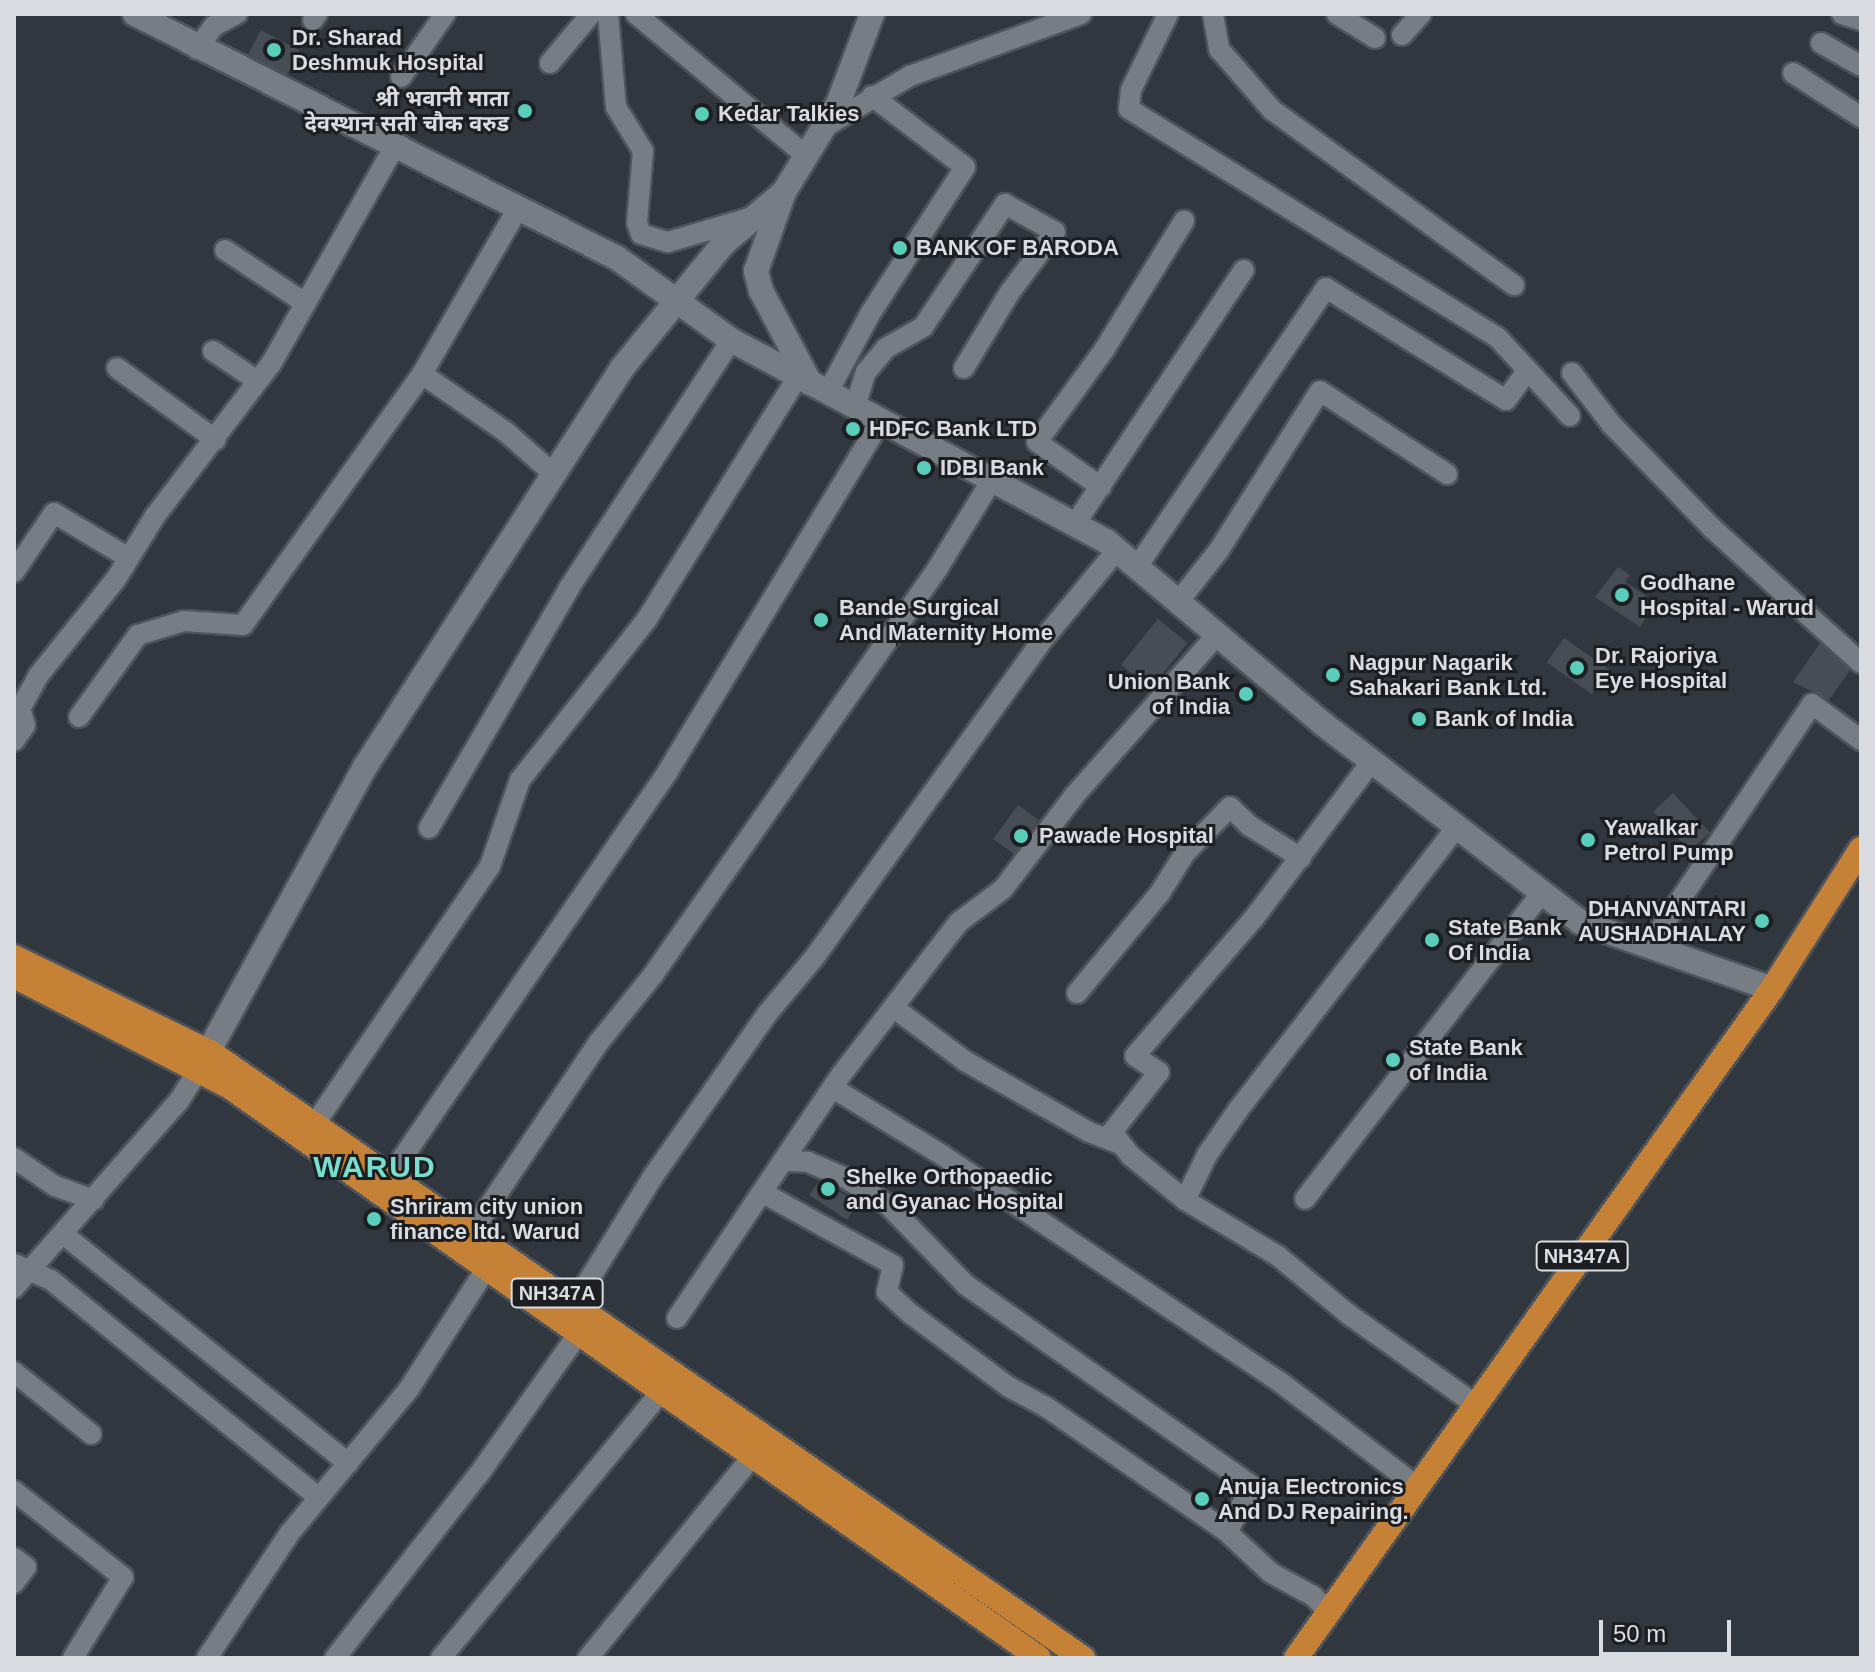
<!DOCTYPE html>
<html>
<head>
<meta charset="utf-8">
<style>
  body { margin:0 }
  #map { position:relative; width:1875px; height:1672px; overflow:hidden; background:#31373e; font-family:Arial,"Noto Sans Devanagari",sans-serif }
  div>[style] { position:absolute }
  [style*='--x'] { left:calc(var(--x)*1px); top:calc(var(--y)*1px); width:calc(var(--w)*1px); rotate:calc(var(--a)*1deg) }
  .building>* { inset:0; background:#474d55; transform-origin:0 0 }
  .roads { filter:drop-shadow(2px 0 #4f545a) drop-shadow(-2px 0 #4f545a) drop-shadow(0 2px #4f545a) drop-shadow(0 -2px #4f545a) }
  .street>* { height:20px; margin:-10px; padding:0 10px; transform-origin:10px; border-radius:10px; background:#767d84 }
  .secondary>* { height:24px; margin:-12px; padding:0 12px; transform-origin:12px; border-radius:12px; background:#767d84 }
  .highway>* { height:24px; margin:-12px; padding:0 12px; transform-origin:12px; border-radius:12px; background:#c58135 }
  .dots>* { width:22px; height:22px; translate:-50% -50%; box-sizing:border-box; border:4px solid #1c1e22; border-radius:50% }
  span { translate:-50% -50%; white-space:nowrap; text-align:center; line-height:1.15; -webkit-text-stroke:6px #1c1e22; paint-order:stroke }
  .shield-label span { padding:2px 6px; background:#1c1e22; border:2px solid; border-radius:6px; -webkit-text-stroke-width:0 }
  .shield-label { font-size:20px; color:#d9dde2; font-weight:700 }
  .poi-label { font-size:22px; color:#d9dde2; font-weight:700 }
  .left { translate:0 -50%; text-align:left }
  .right { translate:-100% -50%; text-align:right }
  .district-label { font-size:30px; color:#78decd; font-weight:700; letter-spacing:2px }
  .frame { position:absolute; inset:0; border:16px solid #d9dde2; pointer-events:none }
  .scale { position:absolute; left:1599px; top:1620px; width:132px; height:36px; box-sizing:border-box; border:4px solid #d9dde2; border-top:0; padding-left:10px; font-size:24px; line-height:28px; white-space:nowrap; color:#d9dde2; -webkit-text-stroke:6px #1c1e22; paint-order:stroke }
</style>
</head>
<body>
<div id="map">
  <div class="building">
    <i style="left:261px;top:30px;width:44px;height:28px;rotate:28deg"></i>
    <i style="clip-path:polygon(1618px 567px,1630px 575px,1625px 582px,1656px 602px,1640px 627px,1595px 597px)"></i>
    <i style="left:1158px;top:619px;width:38px;height:59px;rotate:39deg"></i>
    <i style="left:1564px;top:638px;width:55px;height:30px;rotate:35deg"></i>
    <i style="clip-path:polygon(1820px 643px,1850px 670px,1829px 700px,1793px 682px)"></i>
    <i style="left:1673px;top:793px;width:54px;height:27px;rotate:47deg"></i>
    <i style="left:1018px;top:805px;width:26px;height:42px;rotate:36deg"></i>
    <i style="clip-path:polygon(819px 1181px,859px 1202px,847px 1220px,809px 1195px)"></i>
  </div>
  <div class="roads">
    <div class="street">
      <i style="--x:608;--y:14;--w:93;--a:85.1"></i>
      <i style="--x:616;--y:107;--w:52;--a:58.5"></i>
      <i style="--x:643;--y:151;--w:72;--a:94.8"></i>
      <i style="--x:637;--y:223;--w:12;--a:70"></i>
      <i style="--x:641;--y:234;--w:28;--a:17"></i>
      <i style="--x:668;--y:242;--w:84;--a:-16.5"></i>
      <i style="--x:636;--y:14;--w:220;--a:39.8"></i>
      <i style="--x:1168;--y:14;--w:85;--a:116"></i>
      <i style="--x:1131;--y:90;--w:19;--a:96"></i>
      <i style="--x:1129;--y:109;--w:434;--a:31.8"></i>
      <i style="--x:1498;--y:338;--w:106;--a:47.3"></i>
      <i style="--x:1213;--y:14;--w:36;--a:80"></i>
      <i style="--x:1219;--y:49;--w:81;--a:49"></i>
      <i style="--x:1272;--y:110;--w:299;--a:35.9"></i>
      <i style="--x:1337;--y:14;--w:45;--a:32.3"></i>
      <i style="--x:1842;--y:14;--w:20;--a:18"></i>
      <i style="--x:313;--y:20;--w:7;--a:-56"></i>
      <i style="--x:1402;--y:35;--w:28;--a:-48"></i>
      <i style="--x:1821;--y:43;--w:46;--a:29.9"></i>
      <i style="--x:197;--y:49;--w:29;--a:-54"></i>
      <i style="--x:214;--y:26;--w:26;--a:-28"></i>
      <i style="--x:550;--y:63;--w:64;--a:-50.1"></i>
      <i style="--x:1793;--y:73;--w:81;--a:32.9"></i>
      <i style="--x:401;--y:77;--w:77;--a:-55.1"></i>
      <i style="--x:826;--y:126;--w:98;--a:-30.8"></i>
      <i style="--x:910;--y:76;--w:182;--a:-19.9"></i>
      <i style="--x:225;--y:250;--w:96;--a:33.5"></i>
      <i style="--x:213;--y:351;--w:52;--a:34"></i>
      <i style="--x:117;--y:368;--w:122;--a:36"></i>
      <i style="--x:1572;--y:373;--w:66;--a:52.4"></i>
      <i style="--x:1612;--y:425;--w:144;--a:45.8"></i>
      <i style="--x:1712;--y:528;--w:201;--a:42.2"></i>
      <i style="--x:422;--y:374;--w:102;--a:34.6"></i>
      <i style="--x:506;--y:432;--w:65;--a:41.3"></i>
      <i style="--x:828;--y:392;--w:89;--a:-61.7"></i>
      <i style="--x:870;--y:314;--w:175;--a:-57.1"></i>
      <i style="--x:965;--y:167;--w:117;--a:-142.6"></i>
      <i style="--x:855;--y:407;--w:37;--a:-73"></i>
      <i style="--x:866;--y:372;--w:31;--a:-50"></i>
      <i style="--x:886;--y:348;--w:43;--a:-29.6"></i>
      <i style="--x:923;--y:327;--w:148;--a:-56.3"></i>
      <i style="--x:1005;--y:204;--w:57;--a:29.2"></i>
      <i style="--x:1055;--y:232;--w:75;--a:126.9"></i>
      <i style="--x:1010;--y:292;--w:89;--a:121.2"></i>
      <i style="--x:1101;--y:487;--w:78;--a:-144.9"></i>
      <i style="--x:1037;--y:442;--w:114;--a:-53.9"></i>
      <i style="--x:1104;--y:350;--w:152;--a:-58.2"></i>
      <i style="--x:1075;--y:524;--w:305;--a:-56.4"></i>
      <i style="--x:1137;--y:567;--w:337;--a:-55.9"></i>
      <i style="--x:1326;--y:288;--w:212;--a:31.9"></i>
      <i style="--x:1506;--y:400;--w:37;--a:-54"></i>
      <i style="--x:14;--y:572;--w:71;--a:-55.9"></i>
      <i style="--x:54;--y:513;--w:87;--a:31"></i>
      <i style="--x:1178;--y:602;--w:66;--a:-51.7"></i>
      <i style="--x:1219;--y:550;--w:188;--a:-57.6"></i>
      <i style="--x:1320;--y:391;--w:152;--a:33.2"></i>
      <i style="--x:79;--y:717;--w:101;--a:-54.3"></i>
      <i style="--x:138;--y:635;--w:48;--a:-16.9"></i>
      <i style="--x:184;--y:621;--w:59;--a:3.9"></i>
      <i style="--x:243;--y:625;--w:308;--a:-54.5"></i>
      <i style="--x:422;--y:374;--w:193;--a:-59.9"></i>
      <i style="--x:14;--y:741;--w:19;--a:-55"></i>
      <i style="--x:25;--y:725;--w:17;--a:-107"></i>
      <i style="--x:20;--y:709;--w:38;--a:-61"></i>
      <i style="--x:38;--y:676;--w:124;--a:-51.2"></i>
      <i style="--x:116;--y:579;--w:74;--a:-58.2"></i>
      <i style="--x:155;--y:516;--w:191;--a:-52.7"></i>
      <i style="--x:271;--y:364;--w:253;--a:-60.4"></i>
      <i style="--x:1372;--y:761;--w:196;--a:126.9"></i>
      <i style="--x:1254;--y:918;--w:182;--a:130.8"></i>
      <i style="--x:1135;--y:1056;--w:29;--a:34"></i>
      <i style="--x:1159;--y:1072;--w:76;--a:128.1"></i>
      <i style="--x:1112;--y:1132;--w:31;--a:52"></i>
      <i style="--x:1131;--y:1156;--w:70;--a:39.2"></i>
      <i style="--x:1185;--y:1200;--w:109;--a:31.1"></i>
      <i style="--x:1278;--y:1256;--w:91;--a:39.6"></i>
      <i style="--x:1348;--y:1314;--w:157;--a:35.4"></i>
      <i style="--x:429;--y:828;--w:278;--a:-59.7"></i>
      <i style="--x:569;--y:588;--w:296;--a:-56.8"></i>
      <i style="--x:1649;--y:946;--w:292;--a:-56"></i>
      <i style="--x:1812;--y:704;--w:61;--a:36.3"></i>
      <i style="--x:1077;--y:993;--w:130;--a:-50.3"></i>
      <i style="--x:1160;--y:893;--w:47;--a:-58"></i>
      <i style="--x:1185;--y:853;--w:64;--a:-45.6"></i>
      <i style="--x:1230;--y:807;--w:28;--a:44"></i>
      <i style="--x:1250;--y:826;--w:60;--a:32.1"></i>
      <i style="--x:894;--y:1008;--w:89;--a:36.7"></i>
      <i style="--x:965;--y:1061;--w:143;--a:29.8"></i>
      <i style="--x:1089;--y:1132;--w:34;--a:21"></i>
      <i style="--x:833;--y:1088;--w:128;--a:31.6"></i>
      <i style="--x:942;--y:1155;--w:407;--a:33.9"></i>
      <i style="--x:1280;--y:1382;--w:173;--a:37.3"></i>
      <i style="--x:314;--y:1125;--w:313;--a:-55.8"></i>
      <i style="--x:490;--y:866;--w:91;--a:-70.8"></i>
      <i style="--x:520;--y:780;--w:205;--a:-51.7"></i>
      <i style="--x:647;--y:619;--w:286;--a:-58.1"></i>
      <i style="--x:14;--y:1158;--w:50;--a:34.3"></i>
      <i style="--x:55;--y:1186;--w:41;--a:19.7"></i>
      <i style="--x:785;--y:1161;--w:23;--a:2"></i>
      <i style="--x:808;--y:1162;--w:39;--a:23"></i>
      <i style="--x:844;--y:1177;--w:52;--a:32.5"></i>
      <i style="--x:888;--y:1205;--w:112;--a:45.7"></i>
      <i style="--x:966;--y:1285;--w:350;--a:35.1"></i>
      <i style="--x:1252;--y:1486;--w:52;--a:118.5"></i>
      <i style="--x:1227;--y:1532;--w:60;--a:43"></i>
      <i style="--x:1271;--y:1573;--w:48;--a:28.7"></i>
      <i style="--x:1313;--y:1596;--w:23;--a:45"></i>
      <i style="--x:390;--y:1176;--w:491;--a:-55.5"></i>
      <i style="--x:668;--y:771;--w:410;--a:-58.7"></i>
      <i style="--x:765;--y:1194;--w:146;--a:29"></i>
      <i style="--x:893;--y:1265;--w:28;--a:103"></i>
      <i style="--x:887;--y:1292;--w:33;--a:43"></i>
      <i style="--x:911;--y:1314;--w:122;--a:36.7"></i>
      <i style="--x:1009;--y:1387;--w:42;--a:28.4"></i>
      <i style="--x:1046;--y:1407;--w:220;--a:34.6"></i>
      <i style="--x:1305;--y:1199;--w:388;--a:-52.3"></i>
      <i style="--x:1185;--y:1200;--w:50;--a:-63.9"></i>
      <i style="--x:1207;--y:1155;--w:55;--a:-55.4"></i>
      <i style="--x:1238;--y:1110;--w:358;--a:-52.3"></i>
      <i style="--x:471;--y:1233;--w:230;--a:-56.2"></i>
      <i style="--x:599;--y:1042;--w:86;--a:-51.1"></i>
      <i style="--x:653;--y:975;--w:499;--a:-55"></i>
      <i style="--x:939;--y:566;--w:101;--a:-58.4"></i>
      <i style="--x:63;--y:1234;--w:366;--a:38.8"></i>
      <i style="--x:14;--y:1264;--w:40;--a:23.4"></i>
      <i style="--x:51;--y:1280;--w:344;--a:39.1"></i>
      <i style="--x:14;--y:1288;--w:249;--a:-48.6"></i>
      <i style="--x:179;--y:1101;--w:40;--a:-58"></i>
      <i style="--x:574;--y:1304;--w:152;--a:-58.2"></i>
      <i style="--x:654;--y:1175;--w:197;--a:-54.9"></i>
      <i style="--x:767;--y:1014;--w:73;--a:-50"></i>
      <i style="--x:814;--y:958;--w:389;--a:-54.3"></i>
      <i style="--x:1041;--y:642;--w:119;--a:-50.4"></i>
      <i style="--x:677;--y:1318;--w:293;--a:-56"></i>
      <i style="--x:841;--y:1075;--w:193;--a:-52.4"></i>
      <i style="--x:959;--y:922;--w:55;--a:-36.9"></i>
      <i style="--x:1003;--y:889;--w:117;--a:-52.6"></i>
      <i style="--x:1074;--y:796;--w:215;--a:-48.4"></i>
      <i style="--x:14;--y:1372;--w:99;--a:38.8"></i>
      <i style="--x:14;--y:1491;--w:139;--a:38.3"></i>
      <i style="--x:123;--y:1577;--w:95;--a:121.7"></i>
      <i style="--x:14;--y:1558;--w:15;--a:37"></i>
      <i style="--x:26;--y:1567;--w:20;--a:127"></i>
      <i style="--x:207;--y:1658;--w:149;--a:-56.5"></i>
      <i style="--x:289;--y:1534;--w:188;--a:-50.4"></i>
      <i style="--x:409;--y:1389;--w:159;--a:-57.3"></i>
      <i style="--x:335;--y:1658;--w:234;--a:-52"></i>
      <i style="--x:479;--y:1474;--w:185;--a:-54.7"></i>
      <i style="--x:441;--y:1658;--w:358;--a:-50.4"></i>
      <i style="--x:588;--y:1658;--w:275;--a:-50.8"></i>
    </div>
    <div class="secondary">
      <i style="--x:135;--y:14;--w:540;--a:26.85"></i>
      <i style="--x:617;--y:258;--w:140;--a:35.7"></i>
      <i style="--x:731;--y:340;--w:425;--a:28.2"></i>
      <i style="--x:1106;--y:541;--w:282;--a:40.1"></i>
      <i style="--x:1322;--y:723;--w:326;--a:37.6"></i>
      <i style="--x:1580;--y:922;--w:203;--a:19.2"></i>
      <i style="--x:810;--y:383;--w:104;--a:-118"></i>
      <i style="--x:761;--y:291;--w:21;--a:-104"></i>
      <i style="--x:756;--y:271;--w:84;--a:-70.5"></i>
      <i style="--x:784;--y:192;--w:103;--a:-58.5"></i>
      <i style="--x:838;--y:104;--w:96;--a:-69.3"></i>
      <i style="--x:200;--y:1067;--w:342;--a:-61.2"></i>
      <i style="--x:365;--y:767;--w:475;--a:-57.2"></i>
      <i style="--x:622;--y:368;--w:161;--a:-50.8"></i>
      <i style="--x:724;--y:243;--w:79;--a:-40.4"></i>
    </div>
    <div class="highway">
      <i style="--x:14;--y:957;--w:218;--a:25.9"></i>
      <i style="--x:210;--y:1052;--w:1063;--a:34.77"></i>
      <i style="--x:14;--y:976;--w:243;--a:27.2"></i>
      <i style="--x:230;--y:1087;--w:990;--a:35.21"></i>
      <i style="--x:1296;--y:1658;--w:821;--a:-54.57"></i>
      <i style="--x:1772;--y:989;--w:166;--a:-57.6"></i>
    </div>
  </div>
  <div class="dots">
    <i style="left:274px;top:50px;background:#5bcebb"></i>
    <i style="left:525px;top:111px;background:#5bcebb"></i>
    <i style="left:702px;top:114px;background:#5bcebb"></i>
    <i style="left:900px;top:248px;background:#5bcebb"></i>
    <i style="left:853px;top:429px;background:#5bcebb"></i>
    <i style="left:924px;top:468px;background:#5bcebb"></i>
    <i style="left:1622px;top:595px;background:#5bcebb"></i>
    <i style="left:821px;top:620px;background:#5bcebb"></i>
    <i style="left:1577px;top:668px;background:#5bcebb"></i>
    <i style="left:1333px;top:675px;background:#5bcebb"></i>
    <i style="left:1246px;top:694px;background:#5bcebb"></i>
    <i style="left:1419px;top:719px;background:#5bcebb"></i>
    <i style="left:1021px;top:836px;background:#5bcebb"></i>
    <i style="left:1588px;top:840px;background:#5bcebb"></i>
    <i style="left:1762px;top:921px;background:#5bcebb"></i>
    <i style="left:1432px;top:940px;background:#5bcebb"></i>
    <i style="left:1393px;top:1060px;background:#5bcebb"></i>
    <i style="left:828px;top:1189px;background:#5bcebb"></i>
    <i style="left:374px;top:1219px;background:#5bcebb"></i>
    <i style="left:1202px;top:1499px;background:#5bcebb"></i>
  </div>
  <div class="shield-label">
    <span style="left:1582px;top:1256px">NH347A</span>
    <span style="left:557px;top:1293px">NH347A</span>
  </div>
  <div class="poi-label">
    <span class="left" style="left:292px;top:50px">Dr. Sharad<br>Deshmuk Hospital</span>
    <span class="right" style="left:509px;top:111px">श्री भवानी माता<br>देवस्थान सती चौक वरुड</span>
    <span class="left" style="left:718px;top:114px">Kedar Talkies</span>
    <span class="left" style="left:916px;top:248px">BANK OF BARODA</span>
    <span class="left" style="left:869px;top:429px">HDFC Bank LTD</span>
    <span class="left" style="left:940px;top:468px">IDBI Bank</span>
    <span class="left" style="left:1640px;top:595px">Godhane<br>Hospital - Warud</span>
    <span class="left" style="left:839px;top:620px">Bande Surgical<br>And Maternity Home</span>
    <span class="left" style="left:1595px;top:668px">Dr. Rajoriya<br>Eye Hospital</span>
    <span class="left" style="left:1349px;top:675px">Nagpur Nagarik<br>Sahakari Bank Ltd.</span>
    <span class="right" style="left:1230px;top:694px">Union Bank<br>of India</span>
    <span class="left" style="left:1435px;top:719px">Bank of India</span>
    <span class="left" style="left:1604px;top:840px">Yawalkar<br>Petrol Pump</span>
    <span class="left" style="left:1039px;top:836px">Pawade Hospital</span>
    <span class="right" style="left:1746px;top:921px">DHANVANTARI<br>AUSHADHALAY</span>
    <span class="left" style="left:1448px;top:940px">State Bank<br>Of India</span>
    <span class="left" style="left:1409px;top:1060px">State Bank<br>of India</span>
    <span class="left" style="left:846px;top:1189px">Shelke Orthopaedic<br>and Gyanac Hospital</span>
    <span class="left" style="left:390px;top:1219px">Shriram city union<br>finance ltd. Warud</span>
    <span class="left" style="left:1218px;top:1499px">Anuja Electronics<br>And DJ Repairing.</span>
  </div>
  <div class="district-label">
    <span style="left:375px;top:1167px">WARUD</span>
  </div>
  <div class="frame"></div>
  <div class="scale">50 m</div>
</div>
</body>
</html>
